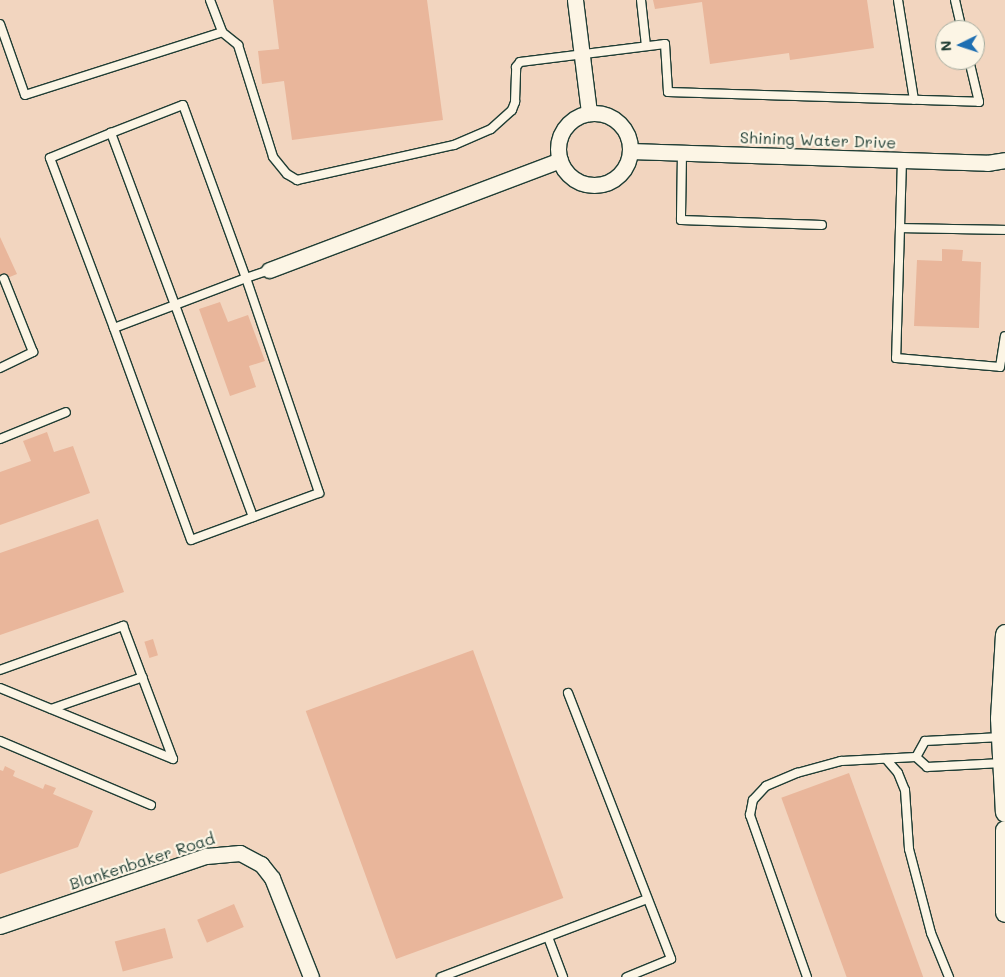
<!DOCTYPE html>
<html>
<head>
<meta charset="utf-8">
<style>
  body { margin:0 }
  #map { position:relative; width:1005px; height:977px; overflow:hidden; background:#f6e2cf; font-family:Mali,sans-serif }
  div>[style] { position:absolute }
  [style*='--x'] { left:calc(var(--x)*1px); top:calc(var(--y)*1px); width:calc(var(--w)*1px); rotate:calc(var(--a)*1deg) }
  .built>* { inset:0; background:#f2d5bf }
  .building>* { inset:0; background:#e9b69b; transform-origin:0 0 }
  .roads { filter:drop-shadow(1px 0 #1f3d34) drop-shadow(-1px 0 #1f3d34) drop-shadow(0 1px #1f3d34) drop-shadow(0 -1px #1f3d34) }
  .service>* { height:8px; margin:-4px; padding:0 4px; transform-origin:4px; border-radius:4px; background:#fcf5e5 }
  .minor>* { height:15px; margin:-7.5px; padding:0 7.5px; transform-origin:7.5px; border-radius:7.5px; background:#fcf5e5 }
  .minor>.ring { margin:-7.5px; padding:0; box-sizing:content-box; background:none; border:15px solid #fcf5e5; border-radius:50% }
  .tertiary>* { height:19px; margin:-9.5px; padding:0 9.5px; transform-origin:9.5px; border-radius:9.5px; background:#fcf5e5 }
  span { translate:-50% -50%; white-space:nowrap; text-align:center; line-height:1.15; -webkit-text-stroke:4.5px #fcf5e5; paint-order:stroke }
  .street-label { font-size:16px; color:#1f3d34 }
  .north { position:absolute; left:935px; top:20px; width:50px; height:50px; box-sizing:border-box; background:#fcf5e5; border:1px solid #a4ab9e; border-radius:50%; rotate:266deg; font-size:14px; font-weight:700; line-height:20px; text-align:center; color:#1f3d34 }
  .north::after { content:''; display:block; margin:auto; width:18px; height:22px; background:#1f6fb2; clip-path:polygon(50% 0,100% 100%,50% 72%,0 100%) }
</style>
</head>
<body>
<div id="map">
  <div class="built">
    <i style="clip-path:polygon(evenodd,0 0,1005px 0,1005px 977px,0 977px,0 0,945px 30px,975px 30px,975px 60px,945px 60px,945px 30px)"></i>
  </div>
  <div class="building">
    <i style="clip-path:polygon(273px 0,427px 0,443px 120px,292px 140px,284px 81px,262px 84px,258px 51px,279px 49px)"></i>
    <i style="clip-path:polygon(653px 0,867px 0,874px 48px,790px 60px,789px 53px,710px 64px,702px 2px,655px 9px)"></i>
    <i style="clip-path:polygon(0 237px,17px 274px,0 281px)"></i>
    <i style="clip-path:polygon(942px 249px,963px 250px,962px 261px,981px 262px,979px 328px,914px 326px,917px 260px,942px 261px)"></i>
    <i style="clip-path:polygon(220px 302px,228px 322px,248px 315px,265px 361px,249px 366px,256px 387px,230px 396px,199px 309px)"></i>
    <i style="clip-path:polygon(47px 432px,54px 452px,73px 446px,90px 493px,0 525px,0 472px,31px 461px,23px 441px)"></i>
    <i style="clip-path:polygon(98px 519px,124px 592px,0 635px,0 553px)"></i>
    <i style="left:153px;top:639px;width:17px;height:9px;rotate:73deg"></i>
    <i style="left:473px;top:650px;width:264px;height:178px;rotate:70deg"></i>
    <i style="clip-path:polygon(5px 766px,15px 771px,13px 776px,43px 789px,45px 784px,56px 788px,53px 794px,93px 811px,78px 847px,0 874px,0 770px,3px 771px)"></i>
    <i style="left:849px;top:773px;width:217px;height:72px;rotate:70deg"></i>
    <i style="left:234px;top:904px;width:25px;height:40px;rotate:67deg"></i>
    <i style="left:165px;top:928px;width:31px;height:52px;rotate:75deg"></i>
  </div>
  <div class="roads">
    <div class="service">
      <i style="--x:210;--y:0;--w:34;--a:69"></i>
      <i style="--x:222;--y:32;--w:21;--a:39"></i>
      <i style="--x:238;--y:45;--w:117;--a:72.6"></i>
      <i style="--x:273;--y:157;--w:22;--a:51"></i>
      <i style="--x:287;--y:174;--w:12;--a:31"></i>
      <i style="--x:297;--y:180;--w:161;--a:-12.6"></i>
      <i style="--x:454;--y:145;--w:40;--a:-23.4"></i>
      <i style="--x:491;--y:129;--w:28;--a:-42"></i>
      <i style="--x:512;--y:110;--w:9;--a:-69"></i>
      <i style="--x:515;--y:102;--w:35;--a:-88"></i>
      <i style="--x:516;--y:67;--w:6;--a:-51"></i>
      <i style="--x:520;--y:62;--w:146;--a:-7.1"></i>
      <i style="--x:665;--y:44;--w:48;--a:86.4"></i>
      <i style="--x:668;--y:92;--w:311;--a:1.8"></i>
      <i style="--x:979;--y:102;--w:43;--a:-103.4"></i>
      <i style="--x:641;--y:0;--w:46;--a:83.8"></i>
      <i style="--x:898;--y:0;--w:101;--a:80.9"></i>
      <i style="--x:955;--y:0;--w:31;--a:77"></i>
      <i style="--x:0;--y:24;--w:75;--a:70.6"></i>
      <i style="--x:25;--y:95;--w:207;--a:-17.7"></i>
      <i style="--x:111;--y:133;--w:66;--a:157.7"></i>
      <i style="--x:50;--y:158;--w:182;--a:69.4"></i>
      <i style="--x:682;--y:153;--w:67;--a:90.9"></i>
      <i style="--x:681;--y:220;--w:141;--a:2"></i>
      <i style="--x:902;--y:160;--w:198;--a:91.7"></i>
      <i style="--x:896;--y:358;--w:104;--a:4.9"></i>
      <i style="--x:1000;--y:367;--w:31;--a:-81"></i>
      <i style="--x:901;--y:228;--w:104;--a:1.1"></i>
      <i style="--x:0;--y:368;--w:37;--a:-26"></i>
      <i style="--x:33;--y:352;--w:79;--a:-111.7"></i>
      <i style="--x:0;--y:439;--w:71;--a:-22.2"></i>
      <i style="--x:253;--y:517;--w:226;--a:-110.2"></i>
      <i style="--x:175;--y:305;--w:184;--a:-110.4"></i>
      <i style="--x:111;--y:133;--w:77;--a:-21.3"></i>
      <i style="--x:183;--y:105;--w:184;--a:70"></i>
      <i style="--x:246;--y:278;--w:227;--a:71.2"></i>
      <i style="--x:319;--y:493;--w:136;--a:159.8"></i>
      <i style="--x:191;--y:540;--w:226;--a:-110"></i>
      <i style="--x:114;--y:328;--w:65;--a:-20.7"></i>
      <i style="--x:175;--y:305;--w:76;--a:-20.8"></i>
      <i style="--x:246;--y:278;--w:24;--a:-19"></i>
      <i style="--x:0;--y:670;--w:131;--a:-19.7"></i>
      <i style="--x:123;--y:626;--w:142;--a:69.4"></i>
      <i style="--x:173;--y:759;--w:187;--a:-157.7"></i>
      <i style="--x:568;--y:693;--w:285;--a:68.8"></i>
      <i style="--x:671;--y:959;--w:48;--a:157.8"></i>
      <i style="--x:51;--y:709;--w:97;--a:-19.2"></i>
      <i style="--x:1001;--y:737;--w:76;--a:177"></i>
      <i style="--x:925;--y:741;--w:18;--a:119"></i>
      <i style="--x:916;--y:757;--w:15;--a:42"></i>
      <i style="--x:927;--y:767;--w:75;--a:-3.1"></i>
      <i style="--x:0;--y:741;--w:164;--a:23"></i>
      <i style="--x:886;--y:759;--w:18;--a:49"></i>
      <i style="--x:898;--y:773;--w:18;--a:68"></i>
      <i style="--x:905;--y:790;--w:59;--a:86.1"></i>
      <i style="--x:909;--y:849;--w:87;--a:75.3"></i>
      <i style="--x:931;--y:933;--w:48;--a:67.8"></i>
      <i style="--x:548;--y:937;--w:43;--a:69.4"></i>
      <i style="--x:441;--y:977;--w:220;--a:-20.7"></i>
      <i style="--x:807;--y:977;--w:172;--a:-109.4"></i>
      <i style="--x:750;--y:815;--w:15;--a:-79"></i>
      <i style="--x:753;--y:800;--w:19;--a:-47"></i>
      <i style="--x:766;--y:786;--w:34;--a:-23"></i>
      <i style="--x:797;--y:773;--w:46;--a:-15.3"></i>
      <i style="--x:841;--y:761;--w:75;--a:-3.1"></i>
    </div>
    <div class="minor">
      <i style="--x:575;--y:0;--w:114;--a:82.9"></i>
      <i class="ring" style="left:558px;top:113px;width:57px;height:57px"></i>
      <i style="--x:630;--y:151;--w:357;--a:1.9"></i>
      <i style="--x:987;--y:163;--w:18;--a:-9"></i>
      <i style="--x:269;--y:270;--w:311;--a:-20.7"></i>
      <i style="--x:0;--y:926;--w:218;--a:-18.8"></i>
      <i style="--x:206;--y:856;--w:34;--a:-5"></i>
      <i style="--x:240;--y:853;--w:24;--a:28"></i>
      <i style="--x:261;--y:864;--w:18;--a:52"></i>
      <i style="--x:272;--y:878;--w:106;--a:68.5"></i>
    </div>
    <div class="tertiary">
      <i style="--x:1005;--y:634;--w:84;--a:93.4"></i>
      <i style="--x:1000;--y:718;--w:94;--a:87"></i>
      <i style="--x:1005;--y:830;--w:82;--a:90"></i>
    </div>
  </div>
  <div class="street-label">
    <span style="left:818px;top:140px;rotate:2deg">Shining Water Drive</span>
    <span style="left:142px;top:861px;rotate:-18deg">Blankenbaker Road</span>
  </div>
  <div class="north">N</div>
</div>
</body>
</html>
